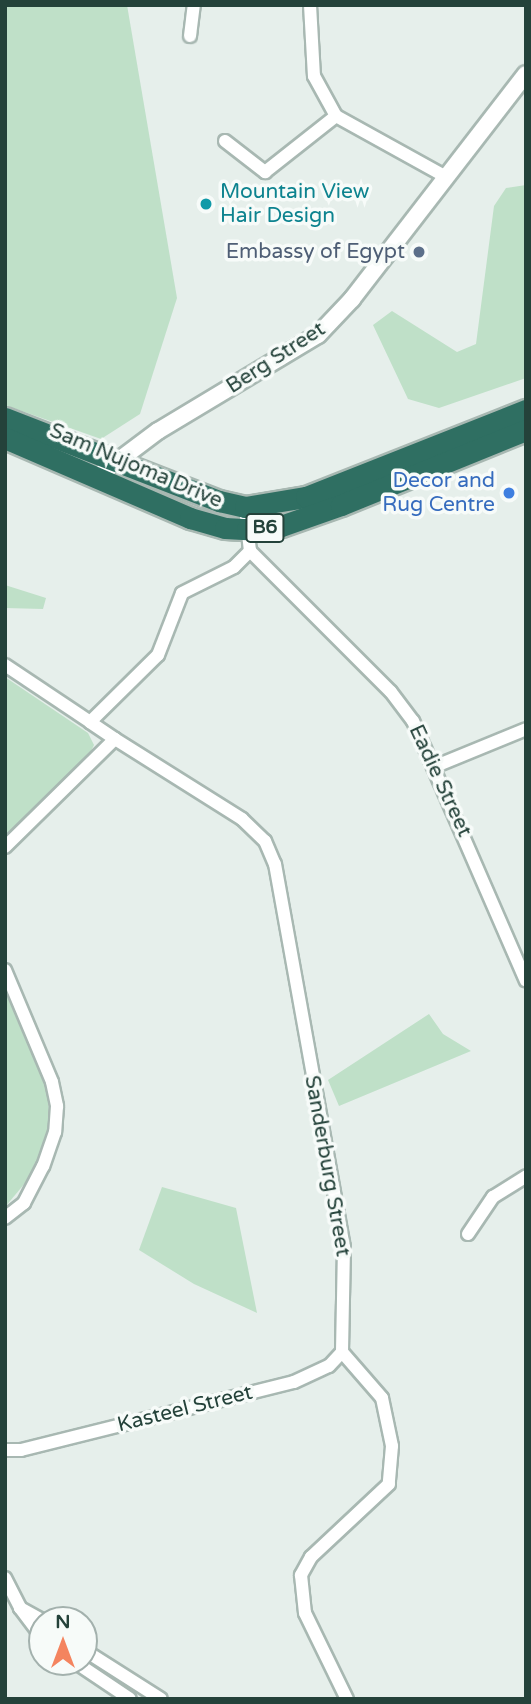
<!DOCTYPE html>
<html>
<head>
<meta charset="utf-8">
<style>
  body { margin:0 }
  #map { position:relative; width:531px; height:1704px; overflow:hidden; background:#e6efeb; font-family:"Varela Round",sans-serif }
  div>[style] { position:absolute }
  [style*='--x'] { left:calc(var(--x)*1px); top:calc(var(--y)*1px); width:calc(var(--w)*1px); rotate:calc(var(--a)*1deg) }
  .green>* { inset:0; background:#bfe0c8 }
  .roads { filter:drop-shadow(2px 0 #a8b8b2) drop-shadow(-2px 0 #a8b8b2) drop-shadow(0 2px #a8b8b2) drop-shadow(0 -2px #a8b8b2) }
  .street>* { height:12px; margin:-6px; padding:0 6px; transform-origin:6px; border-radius:6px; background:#fff }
  .secondary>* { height:16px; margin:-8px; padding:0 8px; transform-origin:8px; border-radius:8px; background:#fff }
  .highway>* { height:21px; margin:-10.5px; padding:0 10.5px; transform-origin:10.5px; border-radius:10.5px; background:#2f6f62 }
  .dots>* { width:19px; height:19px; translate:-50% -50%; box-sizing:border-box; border:4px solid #f7fbf9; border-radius:50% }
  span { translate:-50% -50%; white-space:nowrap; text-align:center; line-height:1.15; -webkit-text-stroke:7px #f7fbf9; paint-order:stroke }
  .shield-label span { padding:2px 5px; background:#f7fbf9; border:2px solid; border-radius:5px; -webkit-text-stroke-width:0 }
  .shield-label { font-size:19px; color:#24423a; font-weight:700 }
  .culture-label { font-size:21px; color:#0d838f }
  .left { translate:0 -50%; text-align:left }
  .service-label { font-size:21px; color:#4e5e75 }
  .right { translate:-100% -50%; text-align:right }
  .street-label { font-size:21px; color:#24423a }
  .shop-label { font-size:21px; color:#366cbe }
  .frame { position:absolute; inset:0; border:7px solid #24423a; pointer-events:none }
  .north { position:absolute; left:28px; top:1606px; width:70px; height:70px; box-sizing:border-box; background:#f7fbf9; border:2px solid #a3b1ad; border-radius:50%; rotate:0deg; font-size:19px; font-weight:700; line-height:28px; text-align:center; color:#24423a }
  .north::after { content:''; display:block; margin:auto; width:24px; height:32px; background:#f4845f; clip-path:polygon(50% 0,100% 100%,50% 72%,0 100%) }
</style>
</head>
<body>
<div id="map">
  <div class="green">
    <i style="clip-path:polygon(5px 5px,127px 5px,177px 298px,140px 414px,101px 439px,5px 405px)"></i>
    <i style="clip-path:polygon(526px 185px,526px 378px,439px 408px,408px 399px,373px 325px,392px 311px,457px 352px,476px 344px,494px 206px,506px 188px)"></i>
    <i style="clip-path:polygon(5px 585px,46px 598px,43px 609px,5px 608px)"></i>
    <i style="clip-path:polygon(5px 677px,88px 733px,94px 745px,88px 757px,5px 842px)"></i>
    <i style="clip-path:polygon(5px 991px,46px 1086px,50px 1116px,46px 1141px,26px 1182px,5px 1207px)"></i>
    <i style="clip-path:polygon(429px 1014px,443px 1034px,471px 1051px,339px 1106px,328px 1080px)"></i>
    <i style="clip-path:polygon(162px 1187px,236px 1208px,257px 1313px,194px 1284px,139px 1250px)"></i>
  </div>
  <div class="roads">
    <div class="street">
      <i style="--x:310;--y:5;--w:71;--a:86.8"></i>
      <i style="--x:314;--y:76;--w:46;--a:61.2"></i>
      <i style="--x:336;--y:116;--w:126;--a:29"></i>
      <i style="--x:190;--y:36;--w:31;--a:-83"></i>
      <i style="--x:225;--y:141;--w:51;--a:37.8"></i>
      <i style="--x:265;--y:172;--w:90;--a:-38.3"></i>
      <i style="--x:250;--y:551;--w:199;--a:45"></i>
      <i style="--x:391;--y:692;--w:36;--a:53"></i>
      <i style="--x:413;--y:721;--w:283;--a:66.5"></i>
      <i style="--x:5;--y:665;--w:102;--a:33.8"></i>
      <i style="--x:115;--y:739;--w:150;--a:32.2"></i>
      <i style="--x:242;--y:819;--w:32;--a:44"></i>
      <i style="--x:265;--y:841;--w:25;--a:67"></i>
      <i style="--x:275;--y:864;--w:389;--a:79.8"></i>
      <i style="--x:344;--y:1247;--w:105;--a:91.1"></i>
      <i style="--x:342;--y:1352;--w:61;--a:49"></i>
      <i style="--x:382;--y:1398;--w:49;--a:78.2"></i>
      <i style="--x:392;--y:1446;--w:38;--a:95"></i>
      <i style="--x:389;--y:1484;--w:107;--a:136.9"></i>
      <i style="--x:311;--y:1557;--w:21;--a:119"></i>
      <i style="--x:301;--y:1575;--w:38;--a:84"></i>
      <i style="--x:305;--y:1613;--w:96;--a:64"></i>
      <i style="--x:436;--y:766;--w:97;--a:-22.3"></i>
      <i style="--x:5;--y:847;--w:154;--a:-44.5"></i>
      <i style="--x:115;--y:739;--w:30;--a:-146"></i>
      <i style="--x:90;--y:722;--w:95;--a:-44.6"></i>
      <i style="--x:158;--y:655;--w:66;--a:-68.8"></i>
      <i style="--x:182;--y:593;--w:58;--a:-26.6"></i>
      <i style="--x:234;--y:567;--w:23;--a:-45"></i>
      <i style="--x:250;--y:551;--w:44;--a:-96.5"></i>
      <i style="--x:5;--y:970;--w:121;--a:67.2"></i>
      <i style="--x:52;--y:1082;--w:25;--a:78"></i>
      <i style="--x:57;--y:1106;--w:26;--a:94"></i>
      <i style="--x:55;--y:1132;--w:36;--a:109"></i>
      <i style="--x:43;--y:1166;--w:42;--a:117.2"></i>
      <i style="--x:24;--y:1203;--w:24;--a:142"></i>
      <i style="--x:468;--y:1234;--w:45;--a:-56"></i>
      <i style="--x:493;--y:1197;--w:39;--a:-32"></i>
      <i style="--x:5;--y:1450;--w:16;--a:0"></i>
      <i style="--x:21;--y:1450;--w:281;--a:-14"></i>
      <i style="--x:294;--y:1382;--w:38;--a:-25"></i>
      <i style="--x:329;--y:1366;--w:19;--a:-47"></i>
      <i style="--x:5;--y:1578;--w:34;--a:63"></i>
      <i style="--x:20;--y:1608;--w:36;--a:53"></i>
      <i style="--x:20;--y:1608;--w:25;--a:29"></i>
      <i style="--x:84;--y:1650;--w:91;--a:32.5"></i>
      <i style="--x:75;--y:1662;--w:66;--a:33.9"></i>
    </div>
    <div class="secondary">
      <i style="--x:98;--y:476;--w:75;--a:-36.9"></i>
      <i style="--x:158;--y:431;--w:187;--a:-31"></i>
      <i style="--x:318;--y:335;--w:50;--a:-46.6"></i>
      <i style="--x:352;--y:299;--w:284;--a:-52.3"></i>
    </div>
    <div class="highway">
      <i style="--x:5;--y:418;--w:230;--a:21.2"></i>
      <i style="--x:219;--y:501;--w:27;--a:13"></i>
      <i style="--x:245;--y:507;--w:62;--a:-9.3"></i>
      <i style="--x:306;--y:497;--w:237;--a:-21.6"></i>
      <i style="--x:5;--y:438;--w:202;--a:23.4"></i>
      <i style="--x:190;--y:518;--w:36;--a:16"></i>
      <i style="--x:225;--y:528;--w:22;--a:3"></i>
      <i style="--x:247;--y:529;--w:34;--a:-5"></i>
      <i style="--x:281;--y:526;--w:64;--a:-19.3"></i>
      <i style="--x:341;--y:505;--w:200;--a:-22.1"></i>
    </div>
  </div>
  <div class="dots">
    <i style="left:206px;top:204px;background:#0f9aa8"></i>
    <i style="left:419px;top:252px;background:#5c6f8a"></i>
    <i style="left:509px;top:493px;background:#3f7fe0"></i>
  </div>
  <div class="shield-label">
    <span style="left:265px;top:528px">B6</span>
  </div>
  <div class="culture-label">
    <span class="left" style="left:220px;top:204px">Mountain View<br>Hair Design</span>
  </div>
  <div class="service-label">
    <span class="right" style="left:405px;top:252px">Embassy of Egypt</span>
  </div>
  <div class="street-label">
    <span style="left:276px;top:358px;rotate:-33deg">Berg Street</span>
    <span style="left:136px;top:466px;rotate:23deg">Sam Nujoma Drive</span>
    <span style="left:440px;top:781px;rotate:65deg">Eadie Street</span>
    <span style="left:327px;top:1166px;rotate:80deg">Sanderburg Street</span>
    <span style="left:185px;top:1409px;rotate:-14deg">Kasteel Street</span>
  </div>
  <div class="shop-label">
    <span class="right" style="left:495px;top:493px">Decor and<br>Rug Centre</span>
  </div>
  <div class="frame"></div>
  <div class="north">N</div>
</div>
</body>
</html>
